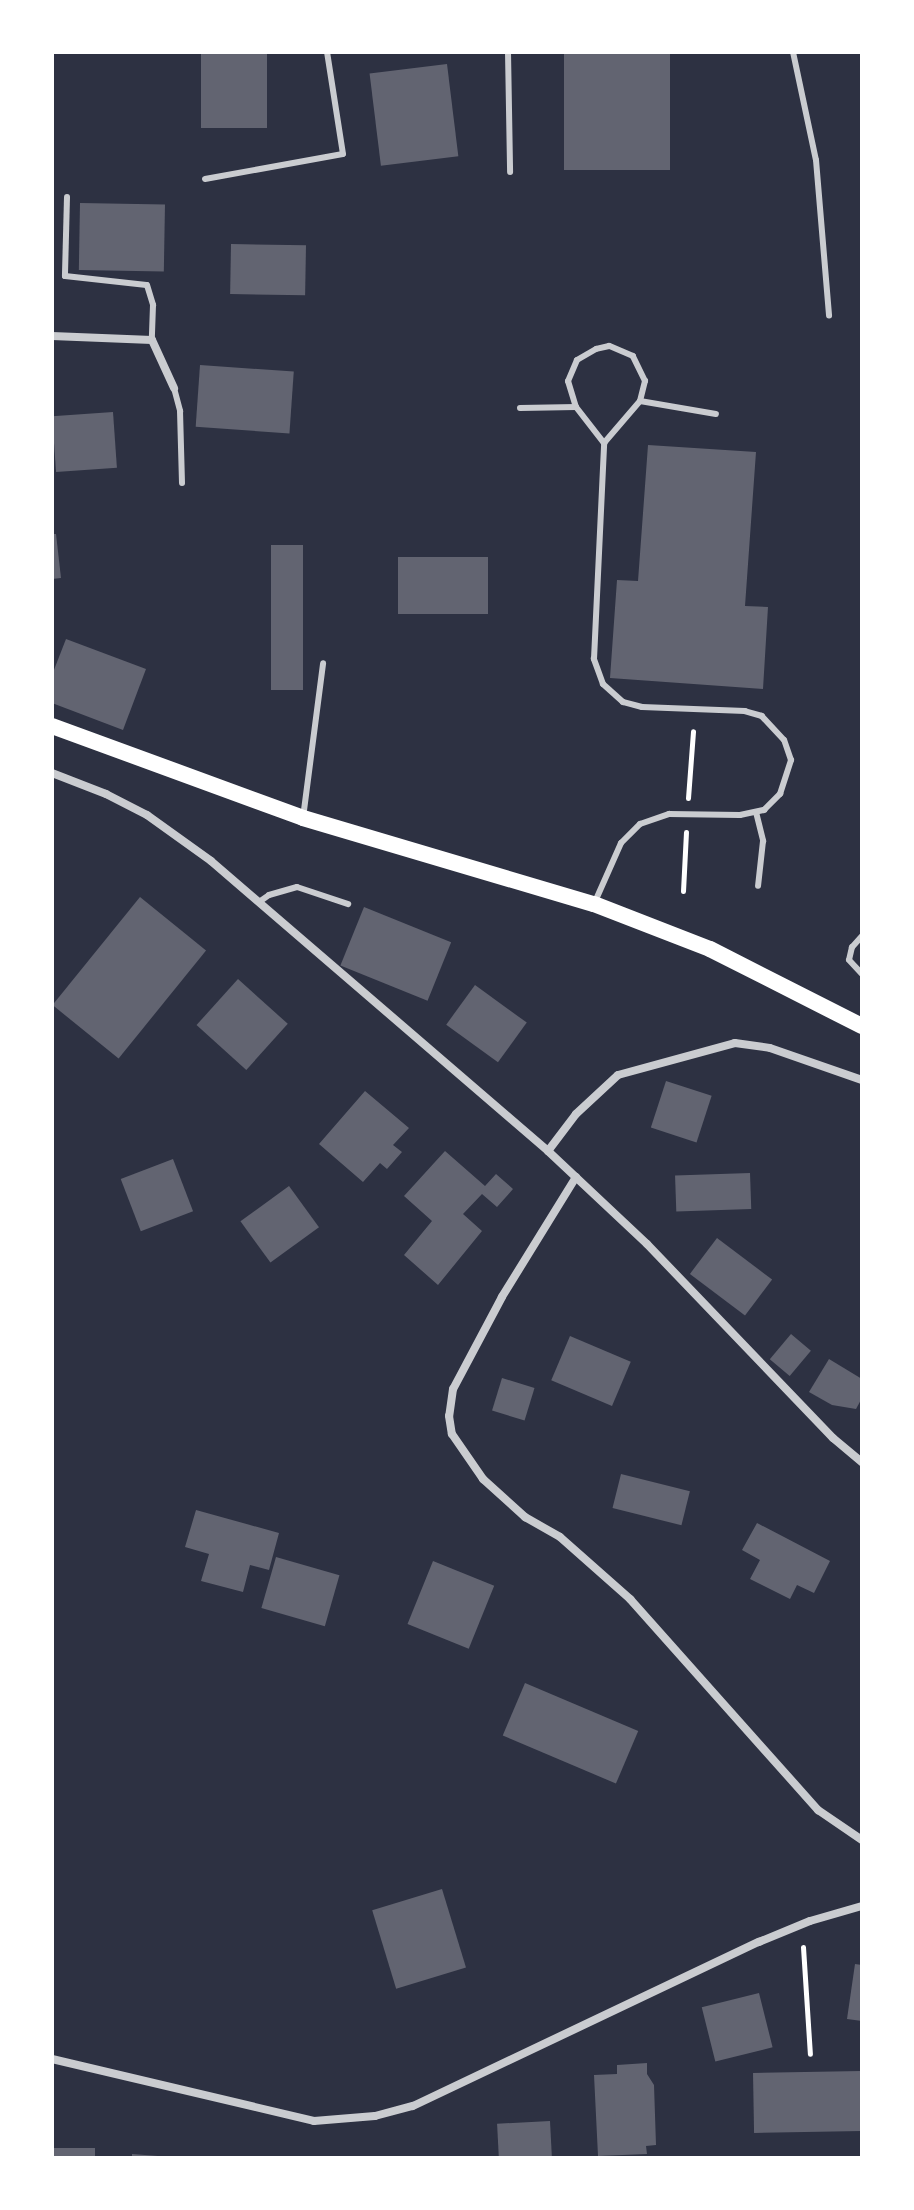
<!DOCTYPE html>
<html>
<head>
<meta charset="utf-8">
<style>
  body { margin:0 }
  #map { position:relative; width:914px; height:2210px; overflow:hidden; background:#2d3142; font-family:"PT Serif",serif }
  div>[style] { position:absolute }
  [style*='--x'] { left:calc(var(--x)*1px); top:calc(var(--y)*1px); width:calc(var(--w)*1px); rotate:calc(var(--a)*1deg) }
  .building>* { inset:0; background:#626471; transform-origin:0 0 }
  .path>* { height:5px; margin:-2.5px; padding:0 2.5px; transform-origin:2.5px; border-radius:2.5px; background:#fff }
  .service>* { height:6px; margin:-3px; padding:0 3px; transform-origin:3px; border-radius:3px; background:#caccd0 }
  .minor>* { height:8px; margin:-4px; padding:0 4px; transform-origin:4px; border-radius:4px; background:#caccd0 }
  .secondary>* { height:16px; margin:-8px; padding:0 8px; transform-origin:8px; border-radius:8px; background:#fff }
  span { translate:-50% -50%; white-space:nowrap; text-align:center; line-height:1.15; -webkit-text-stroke:8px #fff; paint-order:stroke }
  .frame { position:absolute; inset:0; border:54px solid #fff; pointer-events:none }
</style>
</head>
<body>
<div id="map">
  <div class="building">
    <i style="left:201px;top:52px;width:66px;height:76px"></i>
    <i style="left:564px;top:52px;width:106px;height:118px"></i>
    <i style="left:447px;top:64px;width:93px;height:78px;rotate:83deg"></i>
    <i style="left:80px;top:203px;width:85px;height:67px;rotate:1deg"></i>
    <i style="left:231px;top:244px;width:75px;height:50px;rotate:1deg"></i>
    <i style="left:200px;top:365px;width:94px;height:62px;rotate:4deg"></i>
    <i style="left:113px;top:412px;width:56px;height:61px;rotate:86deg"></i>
    <i style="clip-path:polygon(648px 445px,756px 452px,745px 606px,768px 607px,763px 689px,610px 678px,617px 580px,638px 581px)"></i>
    <i style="clip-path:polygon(52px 534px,56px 534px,61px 578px,52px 579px)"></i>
    <i style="left:271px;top:545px;width:32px;height:145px"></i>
    <i style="left:398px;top:557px;width:90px;height:57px"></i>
    <i style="clip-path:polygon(66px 639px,146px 669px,123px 730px,52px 703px,52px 675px)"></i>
    <i style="left:140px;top:897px;width:85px;height:139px;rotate:39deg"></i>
    <i style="left:364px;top:907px;width:94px;height:63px;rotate:22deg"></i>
    <i style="left:238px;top:979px;width:67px;height:62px;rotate:42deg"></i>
    <i style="left:475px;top:985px;width:64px;height:49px;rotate:36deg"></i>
    <i style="left:666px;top:1081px;width:48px;height:49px;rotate:18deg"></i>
    <i style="clip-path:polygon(365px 1091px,409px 1128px,393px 1145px,402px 1152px,387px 1169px,380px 1163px,363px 1182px,319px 1144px)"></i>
    <i style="clip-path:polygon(445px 1151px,485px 1186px,496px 1174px,513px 1189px,497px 1207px,482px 1194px,463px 1214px,482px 1231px,438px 1285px,404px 1255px,432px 1221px,404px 1196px)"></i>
    <i style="left:173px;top:1159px;width:56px;height:56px;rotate:69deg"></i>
    <i style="left:750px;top:1173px;width:36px;height:75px;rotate:88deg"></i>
    <i style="left:289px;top:1186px;width:51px;height:60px;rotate:54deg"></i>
    <i style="left:717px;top:1238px;width:69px;height:45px;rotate:37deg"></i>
    <i style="left:791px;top:1334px;width:26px;height:33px;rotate:40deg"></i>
    <i style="left:570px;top:1336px;width:66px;height:48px;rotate:23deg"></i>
    <i style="clip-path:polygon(829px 1359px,862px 1379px,862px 1398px,856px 1409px,832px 1405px,809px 1392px)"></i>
    <i style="left:502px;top:1378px;width:34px;height:34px;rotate:17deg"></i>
    <i style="left:621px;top:1474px;width:71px;height:35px;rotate:14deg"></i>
    <i style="clip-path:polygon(196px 1510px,279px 1533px,269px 1570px,250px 1565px,243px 1592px,201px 1581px,209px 1554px,185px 1547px)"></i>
    <i style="clip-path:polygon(757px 1523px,830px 1561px,814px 1593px,797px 1585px,790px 1599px,750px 1579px,760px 1560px,742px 1550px)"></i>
    <i style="left:276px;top:1557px;width:66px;height:53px;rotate:16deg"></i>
    <i style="left:433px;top:1561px;width:66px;height:68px;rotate:22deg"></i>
    <i style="left:525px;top:1683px;width:123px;height:57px;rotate:23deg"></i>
    <i style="left:442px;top:1889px;width:82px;height:73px;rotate:73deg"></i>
    <i style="clip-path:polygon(855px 1964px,862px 1965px,862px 2021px,847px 2019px)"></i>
    <i style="left:759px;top:1993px;width:56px;height:59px;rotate:76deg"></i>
    <i style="clip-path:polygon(647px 2063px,647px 2074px,654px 2085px,656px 2145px,646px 2146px,647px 2154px,598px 2156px,594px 2075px,617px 2074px,617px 2065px)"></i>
    <i style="left:861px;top:2071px;width:60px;height:108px;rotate:89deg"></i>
    <i style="left:550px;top:2121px;width:37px;height:53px;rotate:87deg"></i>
    <i style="left:52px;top:2148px;width:43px;height:10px"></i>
    <i style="clip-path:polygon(132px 2154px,158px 2156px,158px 2158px,132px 2158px)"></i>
  </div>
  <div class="path">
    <i style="--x:688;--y:798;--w:67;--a:-85.7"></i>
    <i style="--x:683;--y:891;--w:59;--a:-87.1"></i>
    <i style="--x:803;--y:1947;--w:107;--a:86.3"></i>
  </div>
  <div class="service">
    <i style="--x:508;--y:52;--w:120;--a:89"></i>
    <i style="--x:793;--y:52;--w:110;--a:78"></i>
    <i style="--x:816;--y:160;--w:156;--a:85.2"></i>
    <i style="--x:205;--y:179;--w:140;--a:-10.3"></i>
    <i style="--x:343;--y:154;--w:103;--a:-98.9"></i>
    <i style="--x:67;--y:197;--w:79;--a:91.5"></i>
    <i style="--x:65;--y:276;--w:82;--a:6.3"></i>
    <i style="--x:147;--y:285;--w:21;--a:73"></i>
    <i style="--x:153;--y:305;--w:35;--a:92"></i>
    <i style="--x:174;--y:388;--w:24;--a:75"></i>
    <i style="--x:180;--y:411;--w:72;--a:88.4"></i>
    <i style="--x:640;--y:401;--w:77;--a:9.7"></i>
    <i style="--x:520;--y:408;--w:56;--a:-1"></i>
    <i style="--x:756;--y:812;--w:30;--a:76"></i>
    <i style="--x:763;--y:841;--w:45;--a:96.3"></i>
    <i style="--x:303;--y:818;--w:156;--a:-82.6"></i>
    <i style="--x:259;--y:902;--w:12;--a:-35"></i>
    <i style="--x:269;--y:895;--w:29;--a:-16"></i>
    <i style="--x:297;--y:887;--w:54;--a:18.4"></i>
    <i style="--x:594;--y:904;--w:67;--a:-66.1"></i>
    <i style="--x:621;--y:843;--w:27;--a:-45"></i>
    <i style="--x:640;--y:824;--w:31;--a:-19"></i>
    <i style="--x:669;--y:814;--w:71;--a:0.8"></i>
    <i style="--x:740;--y:815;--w:25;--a:-12"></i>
    <i style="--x:764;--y:810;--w:23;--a:-45"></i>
    <i style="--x:780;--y:794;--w:36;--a:-72"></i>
    <i style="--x:791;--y:760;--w:21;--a:-109"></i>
    <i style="--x:784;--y:740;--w:33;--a:-133"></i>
    <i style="--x:762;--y:716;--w:18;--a:-164"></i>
    <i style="--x:745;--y:711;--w:103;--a:-177.8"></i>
    <i style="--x:642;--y:707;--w:20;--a:-165"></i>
    <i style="--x:623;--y:702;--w:27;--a:-138"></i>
    <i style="--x:603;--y:684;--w:27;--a:-110"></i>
    <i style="--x:594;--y:659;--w:216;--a:-87.3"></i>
    <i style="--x:604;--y:443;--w:55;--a:-49.4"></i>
    <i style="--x:640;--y:401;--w:21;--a:-76"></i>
    <i style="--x:645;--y:381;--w:28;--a:-116"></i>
    <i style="--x:633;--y:356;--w:26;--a:-157"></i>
    <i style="--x:609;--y:346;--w:13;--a:167"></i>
    <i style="--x:596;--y:349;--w:22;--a:150"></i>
    <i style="--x:577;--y:360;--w:23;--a:113"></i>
    <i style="--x:568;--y:381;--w:27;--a:73"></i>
    <i style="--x:576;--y:407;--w:46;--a:52.1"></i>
    <i style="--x:862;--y:936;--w:15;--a:132"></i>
    <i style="--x:852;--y:947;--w:13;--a:103"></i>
    <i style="--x:849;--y:960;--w:19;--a:47"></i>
  </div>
  <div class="minor">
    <i style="--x:52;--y:336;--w:100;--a:2.3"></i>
    <i style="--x:152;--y:340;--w:53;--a:65.4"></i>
    <i style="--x:52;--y:773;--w:58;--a:21.3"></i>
    <i style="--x:106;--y:794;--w:46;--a:27.1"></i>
    <i style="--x:147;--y:815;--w:79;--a:35.7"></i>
    <i style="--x:211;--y:861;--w:445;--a:40.7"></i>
    <i style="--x:548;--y:1151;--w:136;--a:43.2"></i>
    <i style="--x:647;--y:1244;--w:269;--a:46.2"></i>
    <i style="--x:833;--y:1438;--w:38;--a:40"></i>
    <i style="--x:548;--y:1151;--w:46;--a:-52.9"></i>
    <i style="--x:576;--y:1114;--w:57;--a:-42.9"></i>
    <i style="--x:618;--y:1075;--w:121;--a:-15.3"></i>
    <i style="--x:735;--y:1043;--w:35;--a:8"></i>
    <i style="--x:770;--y:1048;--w:97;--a:19.2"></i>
    <i style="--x:576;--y:1177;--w:141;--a:121.7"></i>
    <i style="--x:502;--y:1297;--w:104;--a:118"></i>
    <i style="--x:453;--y:1389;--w:27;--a:98"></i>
    <i style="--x:449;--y:1416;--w:18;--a:81"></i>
    <i style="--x:452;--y:1434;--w:55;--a:55.4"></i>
    <i style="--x:483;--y:1479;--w:57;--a:42.1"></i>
    <i style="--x:525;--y:1517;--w:40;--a:29.7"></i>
    <i style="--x:560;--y:1537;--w:94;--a:41.5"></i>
    <i style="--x:630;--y:1599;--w:283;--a:48.3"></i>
    <i style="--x:818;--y:1810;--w:53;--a:34.3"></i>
    <i style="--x:52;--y:2059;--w:269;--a:13.3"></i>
    <i style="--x:314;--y:2121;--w:61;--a:-4.7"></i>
    <i style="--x:375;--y:2116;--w:39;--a:-15"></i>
    <i style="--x:413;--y:2106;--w:383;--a:-25.4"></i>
    <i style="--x:759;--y:1942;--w:55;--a:-22.4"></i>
    <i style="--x:810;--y:1921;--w:54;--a:-16.1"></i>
  </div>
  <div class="secondary">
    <i style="--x:52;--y:726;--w:267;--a:20.1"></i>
    <i style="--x:303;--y:818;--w:303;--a:16.5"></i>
    <i style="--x:594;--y:904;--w:124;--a:21.2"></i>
    <i style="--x:710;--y:949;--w:170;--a:26.9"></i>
  </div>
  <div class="frame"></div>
</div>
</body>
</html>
